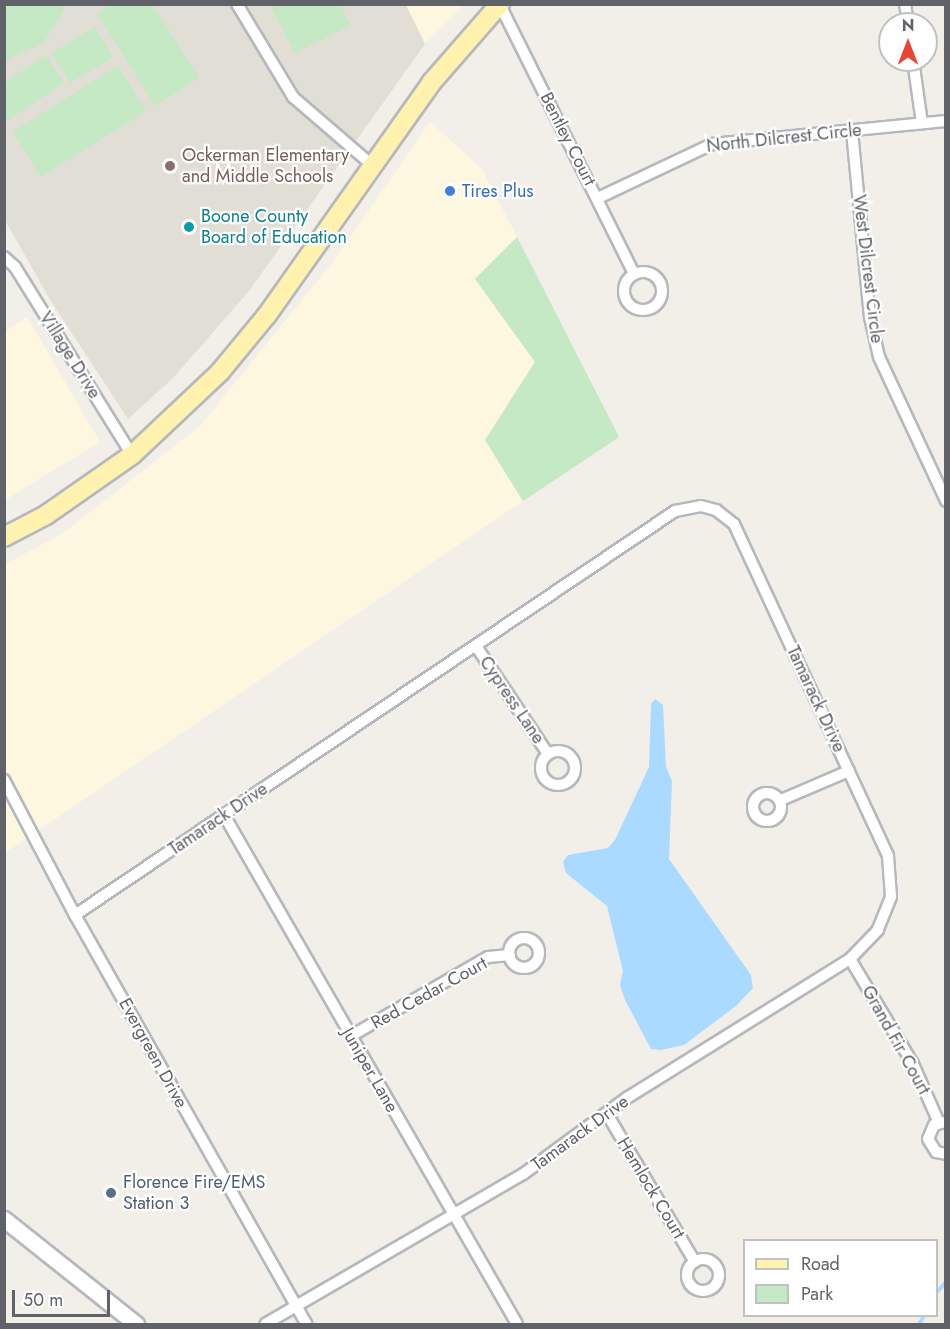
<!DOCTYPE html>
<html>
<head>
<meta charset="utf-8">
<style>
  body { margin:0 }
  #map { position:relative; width:950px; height:1329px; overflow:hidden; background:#f1efe8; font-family:Jost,sans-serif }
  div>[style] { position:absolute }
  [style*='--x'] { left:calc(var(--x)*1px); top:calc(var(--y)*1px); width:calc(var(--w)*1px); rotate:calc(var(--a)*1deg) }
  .commercial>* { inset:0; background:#fef7e0 }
  .education>* { inset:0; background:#e1ded6 }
  .green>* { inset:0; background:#c5e8c5; transform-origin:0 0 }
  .water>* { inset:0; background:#aadaff }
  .stream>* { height:4px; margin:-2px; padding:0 2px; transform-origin:2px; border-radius:2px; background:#aadaff }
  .roads { filter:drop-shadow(2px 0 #b5b8bc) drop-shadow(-2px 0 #b5b8bc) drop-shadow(0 2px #b5b8bc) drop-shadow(0 -2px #b5b8bc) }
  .street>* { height:10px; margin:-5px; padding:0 5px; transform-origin:5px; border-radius:5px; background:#fff }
  .street>.ring { margin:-5px; padding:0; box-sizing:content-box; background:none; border:10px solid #fff; border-radius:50% }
  .secondary>* { height:15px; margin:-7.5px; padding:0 7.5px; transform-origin:7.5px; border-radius:7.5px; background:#fff }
  .primary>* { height:18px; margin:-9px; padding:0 9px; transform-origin:9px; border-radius:9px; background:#fff2af }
  .dots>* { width:16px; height:16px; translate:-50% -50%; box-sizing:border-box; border:3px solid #fff; border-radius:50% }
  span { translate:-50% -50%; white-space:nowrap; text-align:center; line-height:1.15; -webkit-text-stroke:4.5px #fff; paint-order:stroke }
  .street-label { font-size:18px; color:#5f6368 }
  .education-label { font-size:18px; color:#785e54 }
  .left { translate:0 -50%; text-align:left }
  .shop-label { font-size:18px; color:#366cbe }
  .culture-label { font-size:18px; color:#0d838f }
  .service-label { font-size:18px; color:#4e5e75 }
  .frame { position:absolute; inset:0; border:6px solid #5f6368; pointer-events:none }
  .legend { position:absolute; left:743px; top:1239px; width:195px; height:78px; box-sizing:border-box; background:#fff; border:2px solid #bfc1c3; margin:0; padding:8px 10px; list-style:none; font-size:18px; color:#5f6368 }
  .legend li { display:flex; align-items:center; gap:12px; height:30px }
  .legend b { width:30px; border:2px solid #bfc1c3 }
  .north { position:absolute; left:878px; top:12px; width:60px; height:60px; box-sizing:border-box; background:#fff; border:2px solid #bfc1c3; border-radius:50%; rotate:0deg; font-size:16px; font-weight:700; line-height:24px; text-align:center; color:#5f6368 }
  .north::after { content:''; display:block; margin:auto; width:21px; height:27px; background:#ea4335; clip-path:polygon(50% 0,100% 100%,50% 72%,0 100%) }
  .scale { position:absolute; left:12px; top:1290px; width:98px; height:27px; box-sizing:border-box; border:3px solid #5f6368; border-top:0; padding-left:8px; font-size:18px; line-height:21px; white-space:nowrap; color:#5f6368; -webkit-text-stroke:4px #fff; paint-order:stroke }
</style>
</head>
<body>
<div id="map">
  <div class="commercial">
    <i style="clip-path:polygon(406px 5px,464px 5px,425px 44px)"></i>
    <i style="clip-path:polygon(430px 122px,482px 169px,517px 237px,475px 279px,535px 362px,485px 440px,523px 501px,5px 853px,5px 564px,62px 534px,200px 426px,332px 263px)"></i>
    <i style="clip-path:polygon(27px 317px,100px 442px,5px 500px,5px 332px)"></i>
  </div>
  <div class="education">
    <i style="clip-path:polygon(5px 5px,406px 5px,425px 44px,249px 291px,173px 378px,128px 419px,49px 298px,5px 220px)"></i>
  </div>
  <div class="green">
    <i style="clip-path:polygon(5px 4px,67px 4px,67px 5px,43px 43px,5px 61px)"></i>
    <i style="clip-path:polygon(110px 5px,153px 5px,199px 78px,155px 106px,97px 13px)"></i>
    <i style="clip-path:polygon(270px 5px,340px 5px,351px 25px,295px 53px)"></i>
    <i style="left:95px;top:27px;width:35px;height:50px;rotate:59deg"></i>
    <i style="clip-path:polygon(46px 55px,64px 83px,5px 122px,5px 82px)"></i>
    <i style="left:118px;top:66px;width:53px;height:124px;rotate:58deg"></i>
    <i style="clip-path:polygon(517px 237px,619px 437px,523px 501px,485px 440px,535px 362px,475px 279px)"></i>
  </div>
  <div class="water">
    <i style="clip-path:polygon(655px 699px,663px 705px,666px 767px,672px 781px,669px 859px,751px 975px,753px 988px,736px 1006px,684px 1045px,661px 1050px,651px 1049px,625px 1000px,620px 985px,623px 971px,607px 906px,566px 873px,563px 862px,568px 855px,608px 848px,615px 840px,649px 767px,651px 704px)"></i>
  </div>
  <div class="stream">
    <i style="--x:936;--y:1293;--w:15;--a:-48"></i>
    <i style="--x:919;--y:1324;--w:9;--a:-58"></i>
  </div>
  <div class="roads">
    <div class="street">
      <i style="--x:237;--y:4;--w:109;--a:58.9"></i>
      <i style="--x:293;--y:97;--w:103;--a:40.7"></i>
      <i style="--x:905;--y:4;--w:20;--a:81"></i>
      <i style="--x:500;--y:5;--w:301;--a:63.5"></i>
      <i style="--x:913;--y:60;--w:64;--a:81.9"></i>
      <i style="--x:852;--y:131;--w:187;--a:84.5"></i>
      <i style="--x:870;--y:317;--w:41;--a:77.3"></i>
      <i style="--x:879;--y:357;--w:159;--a:65"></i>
      <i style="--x:598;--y:198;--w:126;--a:-25.3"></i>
      <i style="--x:712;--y:144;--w:235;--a:-5.6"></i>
      <i style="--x:4;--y:257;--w:15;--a:42"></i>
      <i style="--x:15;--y:267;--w:221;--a:58.1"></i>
      <i class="ring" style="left:624px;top:272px;width:28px;height:28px"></i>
      <i style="--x:476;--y:646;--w:130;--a:56.3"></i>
      <i class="ring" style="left:541px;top:751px;width:24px;height:24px"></i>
      <i style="--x:4;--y:780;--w:153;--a:62.3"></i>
      <i style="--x:75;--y:915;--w:470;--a:60.5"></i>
      <i class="ring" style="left:753px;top:793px;width:18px;height:18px"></i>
      <i style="--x:781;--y:800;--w:74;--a:-23.1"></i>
      <i style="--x:224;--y:815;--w:587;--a:60.07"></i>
      <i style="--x:75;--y:915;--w:723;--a:-33.95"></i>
      <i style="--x:675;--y:511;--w:26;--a:-11"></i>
      <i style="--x:701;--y:506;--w:16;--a:15"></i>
      <i style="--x:716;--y:510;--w:23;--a:38"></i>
      <i style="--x:734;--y:524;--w:366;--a:65.1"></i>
      <i style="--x:888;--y:856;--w:41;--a:85.8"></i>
      <i style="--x:891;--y:897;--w:35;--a:112"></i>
      <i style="--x:878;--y:930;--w:40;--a:134"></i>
      <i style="--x:850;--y:959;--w:261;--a:148.1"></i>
      <i style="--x:628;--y:1097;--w:130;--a:143.7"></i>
      <i style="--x:523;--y:1174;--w:298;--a:149.8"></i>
      <i class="ring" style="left:509px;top:938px;width:20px;height:20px"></i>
      <i style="--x:850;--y:959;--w:122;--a:59"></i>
      <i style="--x:913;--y:1064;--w:64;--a:66.2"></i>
      <i style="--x:351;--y:1036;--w:158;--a:-30"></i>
      <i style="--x:488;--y:957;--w:22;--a:-5"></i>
      <i style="--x:607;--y:1114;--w:172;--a:59.3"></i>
      <i style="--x:945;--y:1122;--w:11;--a:165"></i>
      <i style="--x:934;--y:1125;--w:15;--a:113"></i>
      <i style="--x:928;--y:1139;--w:15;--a:58"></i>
      <i style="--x:936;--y:1152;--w:10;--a:11"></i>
      <i class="ring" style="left:687px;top:1259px;width:22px;height:22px"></i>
    </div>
    <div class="secondary">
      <i style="--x:4;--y:1219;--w:169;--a:38.5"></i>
    </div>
    <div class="primary">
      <i style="--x:4;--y:537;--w:47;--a:-27.6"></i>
      <i style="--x:46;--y:515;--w:105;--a:-34.9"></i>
      <i style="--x:132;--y:455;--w:121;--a:-43.3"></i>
      <i style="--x:220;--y:372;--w:74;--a:-50.5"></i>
      <i style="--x:267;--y:315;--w:284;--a:-54.7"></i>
      <i style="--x:431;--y:83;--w:105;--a:-48.9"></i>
    </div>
  </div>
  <div class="dots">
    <i style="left:170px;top:166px;background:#8d6e63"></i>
    <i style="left:450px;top:191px;background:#3f7fe0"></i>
    <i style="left:189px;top:227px;background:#0f9aa8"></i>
    <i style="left:111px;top:1193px;background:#5c6f8a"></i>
  </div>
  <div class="street-label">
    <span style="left:784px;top:138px;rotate:-6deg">North Dilcrest Circle</span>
    <span style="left:568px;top:139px;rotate:63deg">Bentley Court</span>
    <span style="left:868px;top:269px;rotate:83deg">West Dilcrest Circle</span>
    <span style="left:70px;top:355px;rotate:58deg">Village Drive</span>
    <span style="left:816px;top:699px;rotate:65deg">Tamarack Drive</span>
    <span style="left:512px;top:700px;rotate:56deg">Cypress Lane</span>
    <span style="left:218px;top:819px;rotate:-34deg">Tamarack Drive</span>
    <span style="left:429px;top:993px;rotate:-29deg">Red Cedar Court</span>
    <span style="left:896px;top:1040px;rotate:61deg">Grand Fir Court</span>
    <span style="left:153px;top:1053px;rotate:61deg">Evergreen Drive</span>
    <span style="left:370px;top:1070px;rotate:60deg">Juniper Lane</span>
    <span style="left:580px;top:1133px;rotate:-36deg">Tamarack Drive</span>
    <span style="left:651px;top:1188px;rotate:59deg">Hemlock Court</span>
  </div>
  <div class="education-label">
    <span class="left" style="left:182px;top:166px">Ockerman Elementary<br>and Middle Schools</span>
  </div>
  <div class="shop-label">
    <span class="left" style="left:462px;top:191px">Tires Plus</span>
  </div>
  <div class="culture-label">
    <span class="left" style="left:201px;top:227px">Boone County<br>Board of Education</span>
  </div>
  <div class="service-label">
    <span class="left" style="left:123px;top:1193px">Florence Fire/EMS<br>Station 3</span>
  </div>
  <div class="frame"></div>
  <ul class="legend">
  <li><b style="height:8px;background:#fff2af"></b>Road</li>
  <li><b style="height:16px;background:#c5e8c5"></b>Park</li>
  </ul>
  <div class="north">N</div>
  <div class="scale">50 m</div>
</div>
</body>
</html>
